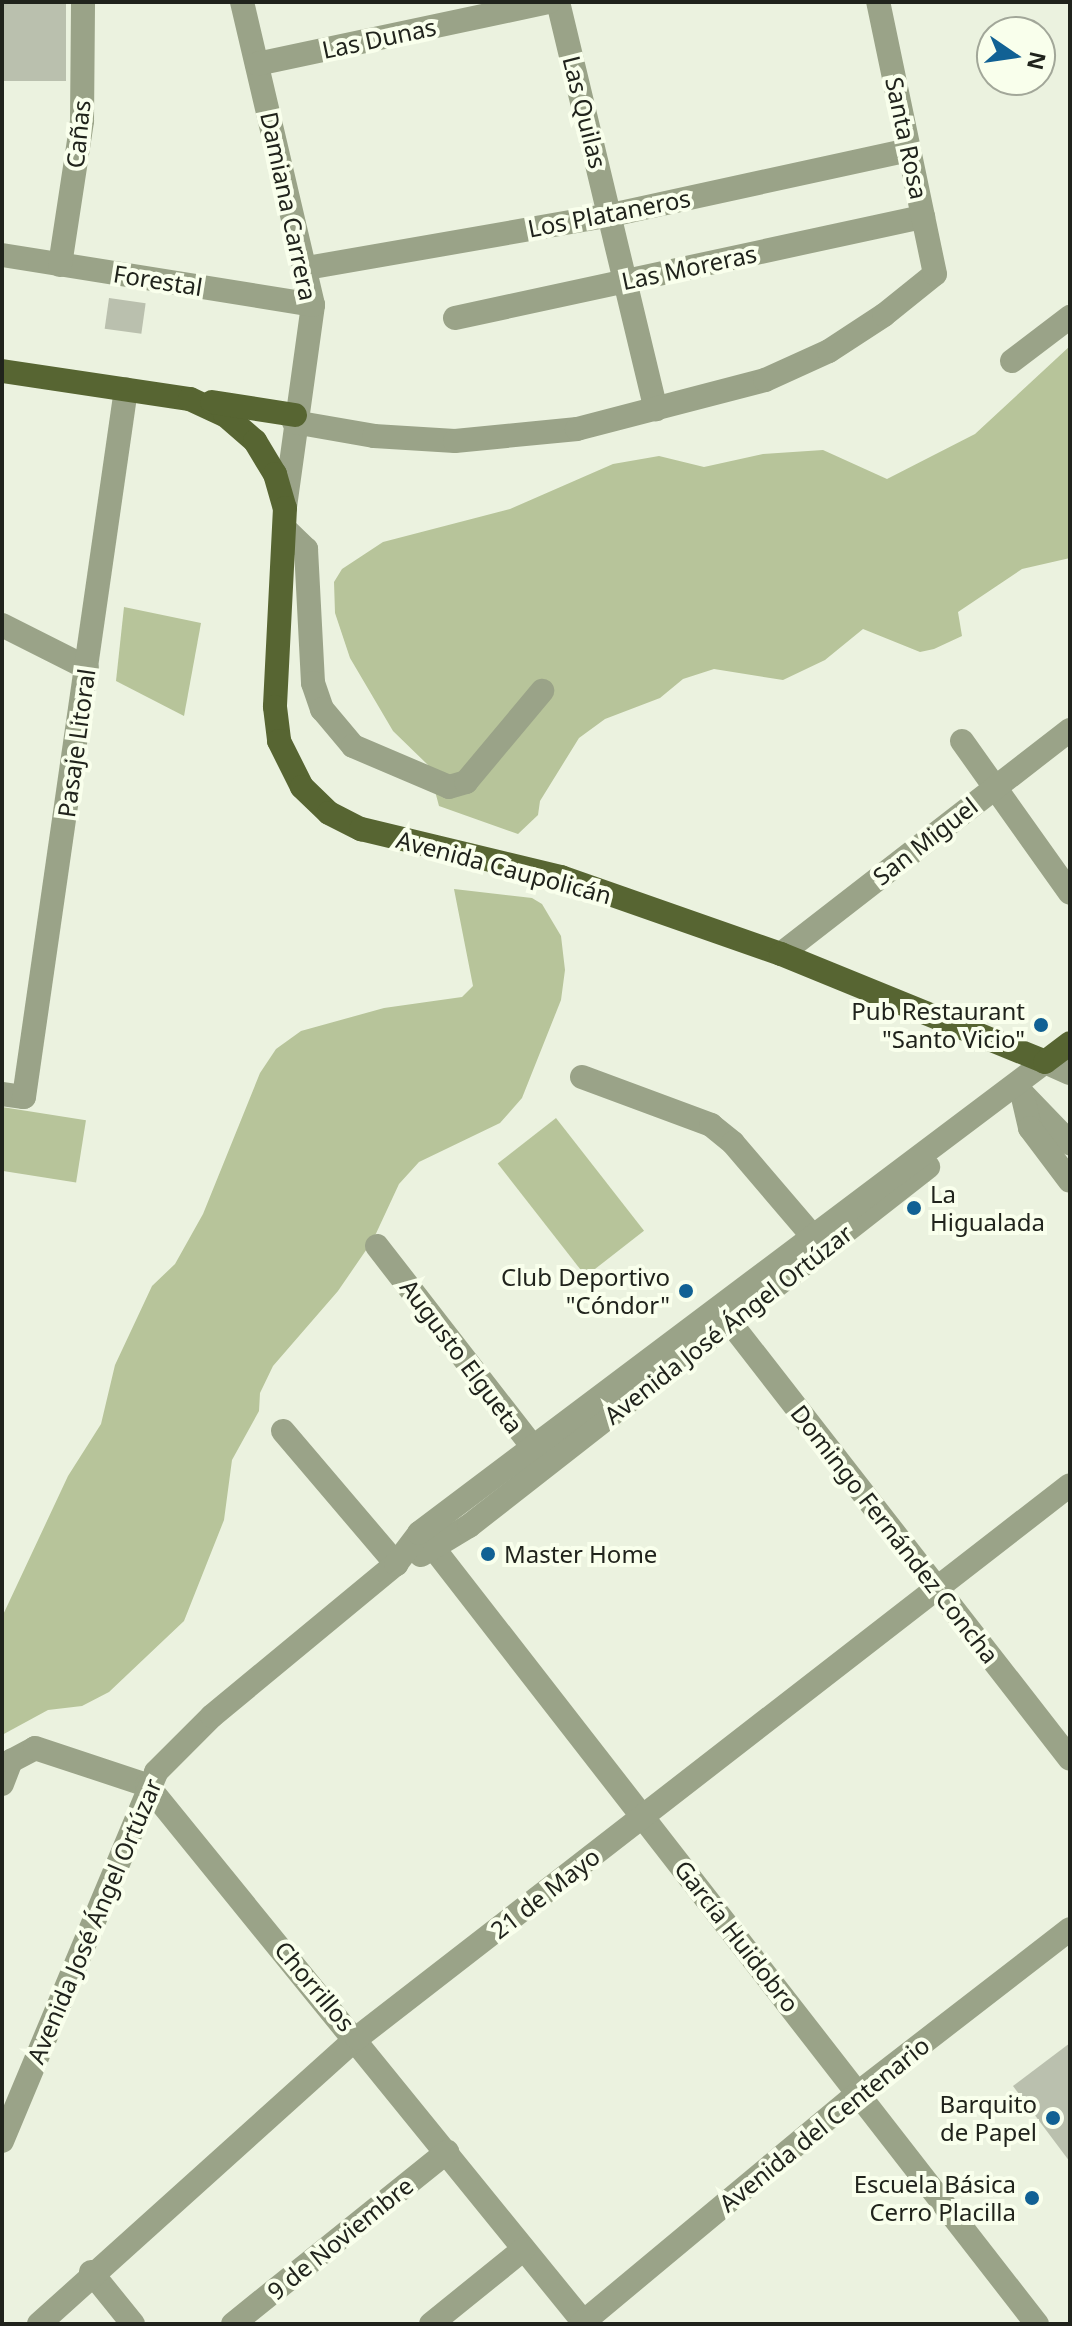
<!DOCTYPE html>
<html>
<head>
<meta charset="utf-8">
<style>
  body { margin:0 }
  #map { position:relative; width:1072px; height:2326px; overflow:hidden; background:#ebf2df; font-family:"Noto Sans",sans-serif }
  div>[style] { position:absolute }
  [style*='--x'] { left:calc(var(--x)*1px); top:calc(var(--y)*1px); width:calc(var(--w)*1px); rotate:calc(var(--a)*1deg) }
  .green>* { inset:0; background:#b7c49a; transform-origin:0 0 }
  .building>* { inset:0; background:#bac0ae; transform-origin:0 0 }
  .minor>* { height:24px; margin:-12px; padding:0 12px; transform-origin:12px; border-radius:12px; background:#9aa388 }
  .major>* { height:24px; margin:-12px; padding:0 12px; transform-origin:12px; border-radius:12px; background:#576532 }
  .dots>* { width:22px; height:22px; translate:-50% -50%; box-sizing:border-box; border:4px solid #f9ffec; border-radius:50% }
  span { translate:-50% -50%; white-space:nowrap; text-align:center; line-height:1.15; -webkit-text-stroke:8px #f9ffec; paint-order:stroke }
  .street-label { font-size:24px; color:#20231c }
  .poi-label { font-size:24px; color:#20231c }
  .right { translate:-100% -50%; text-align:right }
  .left { translate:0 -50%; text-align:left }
  .frame { position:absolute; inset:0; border:4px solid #20231c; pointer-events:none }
  .north { position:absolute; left:976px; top:16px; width:80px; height:80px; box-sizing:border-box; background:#f9ffec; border:2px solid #a2a799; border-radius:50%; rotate:103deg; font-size:22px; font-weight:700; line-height:32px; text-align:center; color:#20231c }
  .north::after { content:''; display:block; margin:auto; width:28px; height:36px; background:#116194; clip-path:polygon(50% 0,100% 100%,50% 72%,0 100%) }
</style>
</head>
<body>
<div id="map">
  <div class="green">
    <i style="clip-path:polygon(1070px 346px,1070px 558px,1022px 569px,958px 612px,962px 636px,934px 649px,920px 652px,863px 629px,825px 660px,783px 680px,714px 669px,683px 679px,660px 698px,605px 719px,579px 738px,540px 801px,538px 815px,518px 834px,439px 806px,428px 765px,393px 731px,350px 658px,335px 613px,334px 582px,342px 569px,383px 542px,510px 509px,613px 464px,659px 456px,704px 467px,763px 454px,823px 450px,887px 479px,975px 434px)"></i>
    <i style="clip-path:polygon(124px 607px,201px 623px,184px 716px,116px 681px)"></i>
    <i style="clip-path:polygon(454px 889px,532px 898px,542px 904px,561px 936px,565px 970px,561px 1000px,522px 1098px,500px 1123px,419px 1162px,399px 1184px,373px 1240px,338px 1291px,273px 1366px,260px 1393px,259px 1411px,232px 1460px,224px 1520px,184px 1621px,109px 1692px,82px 1706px,48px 1710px,2px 1735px,2px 1617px,68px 1476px,101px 1424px,115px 1365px,152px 1286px,175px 1264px,203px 1214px,260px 1073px,276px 1049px,301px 1031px,384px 1008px,462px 997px,473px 986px)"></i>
    <i style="left:2px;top:1107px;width:85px;height:63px;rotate:9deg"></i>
    <i style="left:556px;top:1118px;width:143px;height:74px;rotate:52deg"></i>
  </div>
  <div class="building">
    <i style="left:2px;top:2px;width:64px;height:79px"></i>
    <i style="left:109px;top:298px;width:37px;height:31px;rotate:8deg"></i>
    <i style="clip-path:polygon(1070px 2043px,1070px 2162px,1013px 2086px)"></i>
  </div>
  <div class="minor">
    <i style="--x:242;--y:2;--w:311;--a:76.8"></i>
    <i style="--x:313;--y:305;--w:205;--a:97.9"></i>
    <i style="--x:558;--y:2;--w:419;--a:76.5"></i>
    <i style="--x:257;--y:64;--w:298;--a:-12"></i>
    <i style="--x:2;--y:255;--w:315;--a:9.1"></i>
    <i style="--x:60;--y:265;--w:146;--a:-81.3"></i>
    <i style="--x:82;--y:121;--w:119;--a:-89.5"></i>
    <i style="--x:307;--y:268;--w:309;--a:-9.9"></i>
    <i style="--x:611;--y:215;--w:305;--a:-12.3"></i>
    <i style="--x:455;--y:318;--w:479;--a:-12.2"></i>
    <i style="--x:1012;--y:361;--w:73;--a:-37.2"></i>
    <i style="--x:294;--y:422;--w:81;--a:9.9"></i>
    <i style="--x:374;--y:436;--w:81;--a:3.5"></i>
    <i style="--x:455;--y:441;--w:123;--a:-5.6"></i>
    <i style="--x:577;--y:429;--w:194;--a:-14.6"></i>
    <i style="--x:765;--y:380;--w:70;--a:-24.4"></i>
    <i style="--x:829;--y:351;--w:66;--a:-33.2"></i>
    <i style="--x:884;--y:315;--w:65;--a:-38.8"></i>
    <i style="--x:935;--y:274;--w:278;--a:-101.8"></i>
    <i style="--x:286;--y:530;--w:28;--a:44"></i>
    <i style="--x:306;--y:549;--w:134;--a:87"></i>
    <i style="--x:313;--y:683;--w:28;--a:71"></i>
    <i style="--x:322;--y:709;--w:48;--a:50"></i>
    <i style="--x:353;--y:746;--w:104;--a:23.1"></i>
    <i style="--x:449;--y:787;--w:18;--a:-16"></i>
    <i style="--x:466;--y:782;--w:119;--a:-50.1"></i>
    <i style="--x:2;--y:625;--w:95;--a:26.8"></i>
    <i style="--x:962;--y:741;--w:186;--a:54.6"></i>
    <i style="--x:781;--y:954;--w:366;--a:-37.8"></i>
    <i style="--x:1045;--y:1062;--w:27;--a:24"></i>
    <i style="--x:582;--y:1077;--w:138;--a:20.4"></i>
    <i style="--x:711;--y:1125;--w:28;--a:39"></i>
    <i style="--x:733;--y:1143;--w:135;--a:49.5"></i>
    <i style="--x:1019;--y:1090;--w:74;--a:46.1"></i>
    <i style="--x:1022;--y:1093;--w:36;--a:77"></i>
    <i style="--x:1030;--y:1128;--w:66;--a:53"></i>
    <i style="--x:2;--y:1094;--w:22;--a:8"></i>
    <i style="--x:24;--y:1097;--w:715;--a:-81.8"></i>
    <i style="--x:377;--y:1246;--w:271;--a:52.2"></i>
    <i style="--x:722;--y:1312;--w:566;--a:52.1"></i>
    <i style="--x:283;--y:1431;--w:175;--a:49.6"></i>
    <i style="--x:435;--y:1550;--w:981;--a:52.13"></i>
    <i style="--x:421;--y:1555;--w:56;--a:-31.1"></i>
    <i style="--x:469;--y:1526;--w:583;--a:-38.03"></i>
    <i style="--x:2;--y:1784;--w:25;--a:-69"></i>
    <i style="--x:11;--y:1761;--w:27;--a:-28"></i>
    <i style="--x:35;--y:1748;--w:118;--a:18.3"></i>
    <i style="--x:147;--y:1785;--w:695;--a:50.9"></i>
    <i style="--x:2;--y:2141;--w:400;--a:-67.3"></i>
    <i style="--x:156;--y:1772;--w:79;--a:-45"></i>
    <i style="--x:212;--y:1716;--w:239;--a:-39.6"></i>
    <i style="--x:396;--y:1564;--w:39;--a:-53"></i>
    <i style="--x:419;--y:1533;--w:783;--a:-36.96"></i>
    <i style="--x:91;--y:2272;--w:67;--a:51.1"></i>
    <i style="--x:39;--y:2324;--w:428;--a:-42"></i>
    <i style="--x:357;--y:2038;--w:902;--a:-37.8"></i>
    <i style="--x:233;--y:2324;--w:275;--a:-38.8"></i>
    <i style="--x:431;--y:2324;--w:119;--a:-38.9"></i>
    <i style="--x:581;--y:2324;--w:361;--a:-39.8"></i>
    <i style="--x:858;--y:2093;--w:268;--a:-37.7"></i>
  </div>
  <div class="major">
    <i style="--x:2;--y:371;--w:190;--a:8.5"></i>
    <i style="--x:190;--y:399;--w:38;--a:25"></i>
    <i style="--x:225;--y:415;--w:40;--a:41"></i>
    <i style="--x:255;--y:441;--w:39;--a:59"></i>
    <i style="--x:275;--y:474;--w:35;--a:74"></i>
    <i style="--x:285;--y:508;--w:199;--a:92.9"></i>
    <i style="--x:275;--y:707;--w:34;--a:83"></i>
    <i style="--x:279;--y:741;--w:51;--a:63.4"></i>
    <i style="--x:302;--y:787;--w:37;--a:44"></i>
    <i style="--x:329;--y:813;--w:36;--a:27"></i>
    <i style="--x:361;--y:829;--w:206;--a:13.5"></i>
    <i style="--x:561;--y:877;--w:233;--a:19.3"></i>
    <i style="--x:781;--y:954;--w:285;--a:22.2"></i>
    <i style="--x:1045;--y:1062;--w:31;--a:-37"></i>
    <i style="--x:212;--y:402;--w:84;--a:8.9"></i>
  </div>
  <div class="dots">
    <i style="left:1041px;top:1025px;background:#116194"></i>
    <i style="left:914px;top:1208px;background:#116194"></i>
    <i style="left:686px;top:1291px;background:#116194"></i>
    <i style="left:488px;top:1554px;background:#116194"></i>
    <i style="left:1053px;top:2118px;background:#116194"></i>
    <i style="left:1032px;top:2198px;background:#116194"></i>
  </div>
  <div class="street-label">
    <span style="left:379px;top:38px;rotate:-12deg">Las Dunas</span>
    <span style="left:585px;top:112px;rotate:76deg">Las Quilas</span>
    <span style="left:78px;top:134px;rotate:-84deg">Cañas</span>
    <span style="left:907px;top:138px;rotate:78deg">Santa Rosa</span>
    <span style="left:289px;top:206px;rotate:78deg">Damiana Carrera</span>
    <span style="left:609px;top:213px;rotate:-11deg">Los Plataneros</span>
    <span style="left:689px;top:267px;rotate:-12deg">Las Moreras</span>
    <span style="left:158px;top:280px;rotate:9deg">Forestal</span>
    <span style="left:76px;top:743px;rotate:-82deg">Pasaje Litoral</span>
    <span style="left:925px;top:841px;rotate:-38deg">San Miguel</span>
    <span style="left:504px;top:867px;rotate:15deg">Avenida Caupolicán</span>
    <span style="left:728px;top:1324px;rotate:-38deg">Avenida José Ángel Ortúzar</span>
    <span style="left:462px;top:1356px;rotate:53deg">Augusto Elgueta</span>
    <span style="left:895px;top:1534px;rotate:52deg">Domingo Fernández Concha</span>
    <span style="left:545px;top:1893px;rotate:-38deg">21 de Mayo</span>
    <span style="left:94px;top:1921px;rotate:-67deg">Avenida José Ángel Ortúzar</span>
    <span style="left:737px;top:1936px;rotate:52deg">García Huidobro</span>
    <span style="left:315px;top:1986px;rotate:50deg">Chorrillos</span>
    <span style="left:824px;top:2124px;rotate:-39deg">Avenida del Centenario</span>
    <span style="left:340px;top:2238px;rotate:-39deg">9 de Noviembre</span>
  </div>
  <div class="poi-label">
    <span class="right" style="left:1025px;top:1025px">Pub Restaurant<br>"Santo Vicio"</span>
    <span class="left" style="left:930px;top:1208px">La<br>Higualada</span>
    <span class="right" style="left:670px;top:1291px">Club Deportivo<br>"Cóndor"</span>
    <span class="left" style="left:504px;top:1554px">Master Home</span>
    <span class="right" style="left:1037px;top:2118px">Barquito<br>de Papel</span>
    <span class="right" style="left:1016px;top:2198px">Escuela Básica<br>Cerro Placilla</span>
  </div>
  <div class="frame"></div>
  <div class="north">N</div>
</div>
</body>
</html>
